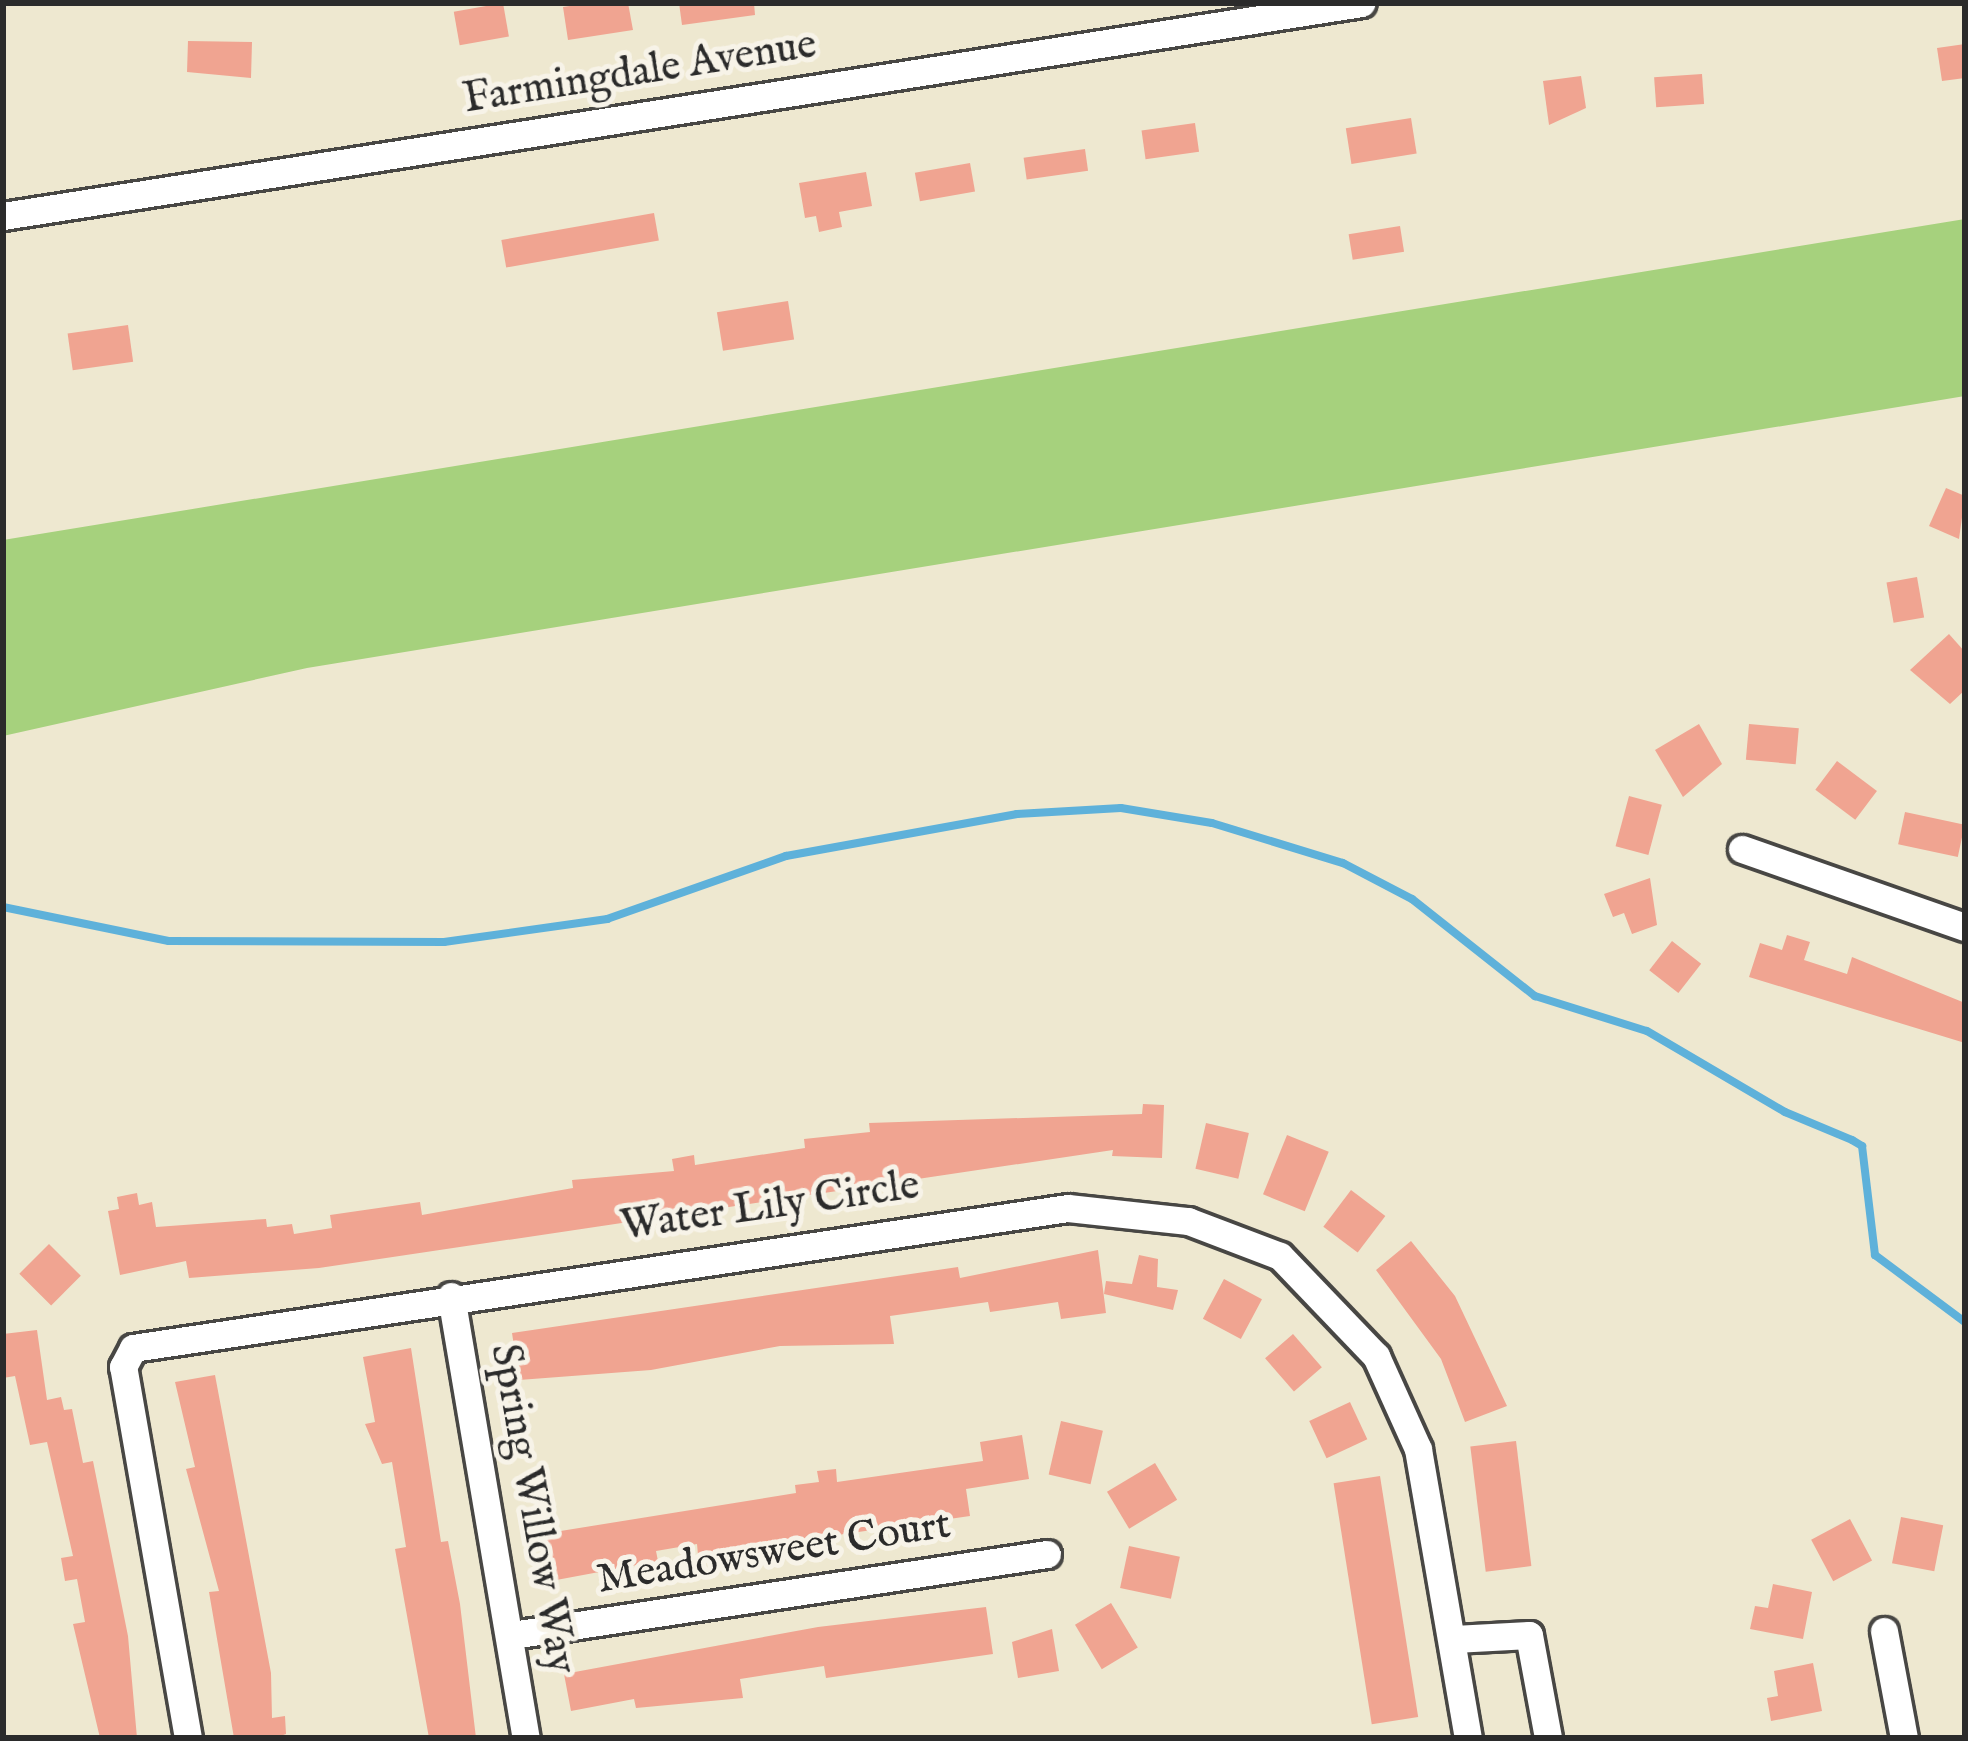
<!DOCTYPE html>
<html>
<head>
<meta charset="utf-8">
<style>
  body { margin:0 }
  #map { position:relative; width:1968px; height:1741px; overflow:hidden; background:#eee8d0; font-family:"IM FELL English",serif }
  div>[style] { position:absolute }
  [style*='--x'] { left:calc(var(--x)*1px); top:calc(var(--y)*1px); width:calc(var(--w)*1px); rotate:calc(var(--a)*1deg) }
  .green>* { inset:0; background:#a6d17d }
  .stream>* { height:8px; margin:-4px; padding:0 4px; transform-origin:4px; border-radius:4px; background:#5eb1da }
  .building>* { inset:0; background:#f0a491; transform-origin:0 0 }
  .roads { filter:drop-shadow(3px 0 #484744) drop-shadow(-3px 0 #484744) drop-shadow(0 3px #484744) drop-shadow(0 -3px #484744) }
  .minor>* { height:27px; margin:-13.5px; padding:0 13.5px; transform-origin:13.5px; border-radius:13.5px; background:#fff }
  span { translate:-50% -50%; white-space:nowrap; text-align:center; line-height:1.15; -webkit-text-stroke:10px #f7f3e8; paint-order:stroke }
  .street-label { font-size:42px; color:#2b2b2b }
  .frame { position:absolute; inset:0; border:6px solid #2b2b2b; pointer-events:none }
</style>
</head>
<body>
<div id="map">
  <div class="green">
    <i style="clip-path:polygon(1965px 219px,1965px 396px,307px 668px,3px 736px,3px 540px)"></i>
  </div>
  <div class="stream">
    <i style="--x:3;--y:907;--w:169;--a:11.6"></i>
    <i style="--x:169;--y:941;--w:275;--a:0.2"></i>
    <i style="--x:444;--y:942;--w:165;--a:-8"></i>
    <i style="--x:607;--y:919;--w:190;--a:-19.4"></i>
    <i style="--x:786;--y:856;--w:235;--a:-10.3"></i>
    <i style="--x:1017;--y:814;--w:104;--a:-3.3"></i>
    <i style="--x:1121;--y:808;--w:92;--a:9.4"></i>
    <i style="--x:1212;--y:823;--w:137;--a:17"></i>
    <i style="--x:1343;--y:863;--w:78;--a:27.6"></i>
    <i style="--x:1412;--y:899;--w:157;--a:38.3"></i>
    <i style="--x:1535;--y:996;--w:117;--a:17.4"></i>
    <i style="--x:1647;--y:1031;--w:160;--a:30.4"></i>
    <i style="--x:1785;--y:1112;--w:73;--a:22.7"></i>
    <i style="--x:1852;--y:1140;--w:12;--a:31"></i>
    <i style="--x:1862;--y:1146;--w:110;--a:83.2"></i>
    <i style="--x:1875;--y:1255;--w:112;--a:36.7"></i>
  </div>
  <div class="building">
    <i style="left:503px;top:3px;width:34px;height:50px;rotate:80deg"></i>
    <i style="clip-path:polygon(589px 3px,628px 3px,633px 30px,568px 40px,563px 7px)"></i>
    <i style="clip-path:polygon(679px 3px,754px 3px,755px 15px,682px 25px)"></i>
    <i style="clip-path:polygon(188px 41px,252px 42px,251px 78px,187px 72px)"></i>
    <i style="clip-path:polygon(1965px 44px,1965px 78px,1942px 81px,1937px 48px)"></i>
    <i style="left:1702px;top:74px;width:30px;height:48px;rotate:86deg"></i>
    <i style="clip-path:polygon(1581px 76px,1586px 108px,1549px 125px,1543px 81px)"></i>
    <i style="left:1411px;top:118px;width:36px;height:66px;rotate:81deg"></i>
    <i style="left:1195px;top:123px;width:29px;height:54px;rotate:82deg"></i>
    <i style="left:1085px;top:149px;width:22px;height:62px;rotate:82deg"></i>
    <i style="left:970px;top:163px;width:29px;height:56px;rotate:80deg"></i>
    <i style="clip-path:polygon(866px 172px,872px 206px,839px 212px,842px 227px,819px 232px,816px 216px,805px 218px,799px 183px)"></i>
    <i style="left:654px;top:213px;width:28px;height:155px;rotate:80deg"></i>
    <i style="left:1400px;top:226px;width:26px;height:52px;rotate:81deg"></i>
    <i style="left:788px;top:301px;width:39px;height:72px;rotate:81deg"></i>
    <i style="left:128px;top:325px;width:37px;height:61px;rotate:82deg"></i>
    <i style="clip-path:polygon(1946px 488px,1965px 496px,1959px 539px,1929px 526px)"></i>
    <i style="left:1917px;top:577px;width:41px;height:31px;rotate:80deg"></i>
    <i style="clip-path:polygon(1949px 634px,1965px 652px,1965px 690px,1950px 704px,1910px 670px)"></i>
    <i style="clip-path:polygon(1699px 724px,1722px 764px,1683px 797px,1655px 750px)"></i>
    <i style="left:1749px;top:724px;width:50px;height:36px;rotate:5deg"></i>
    <i style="left:1837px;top:761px;width:50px;height:36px;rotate:37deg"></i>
    <i style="left:1629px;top:796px;width:34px;height:52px;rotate:15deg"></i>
    <i style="left:1905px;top:812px;width:61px;height:33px;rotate:12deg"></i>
    <i style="clip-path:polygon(1650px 878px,1657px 925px,1632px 934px,1624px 913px,1613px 917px,1604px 894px)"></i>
    <i style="clip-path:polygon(1787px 935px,1810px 942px,1804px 960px,1847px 974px,1852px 957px,1965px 1003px,1965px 1043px,1749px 977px,1760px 943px,1782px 950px)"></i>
    <i style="left:1672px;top:941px;width:37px;height:37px;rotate:38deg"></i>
    <i style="clip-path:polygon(1143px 1104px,1164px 1105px,1162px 1158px,1112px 1156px,1113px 1150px,319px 1268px,189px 1278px,186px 1261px,120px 1275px,108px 1211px,119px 1209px,117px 1197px,137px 1193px,139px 1205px,152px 1202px,156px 1227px,266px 1219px,267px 1227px,292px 1224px,294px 1234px,332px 1228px,330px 1215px,420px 1202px,422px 1215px,573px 1188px,572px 1180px,674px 1171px,672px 1159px,694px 1155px,695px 1165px,805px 1148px,804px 1139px,870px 1132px,869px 1123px,1142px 1114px)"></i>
    <i style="left:1206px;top:1123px;width:44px;height:47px;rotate:13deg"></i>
    <i style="left:1287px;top:1135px;width:45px;height:64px;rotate:22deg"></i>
    <i style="left:1351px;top:1190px;width:43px;height:46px;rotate:37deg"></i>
    <i style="clip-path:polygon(1411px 1241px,1455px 1296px,1507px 1406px,1465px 1422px,1441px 1359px,1376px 1270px)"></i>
    <i style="left:49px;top:1244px;width:45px;height:42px;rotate:45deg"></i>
    <i style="clip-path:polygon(1098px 1250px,1106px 1313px,1061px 1319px,1058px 1302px,990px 1312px,988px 1302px,890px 1316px,894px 1344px,780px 1346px,651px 1370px,519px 1380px,512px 1333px,958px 1267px,960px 1278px)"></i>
    <i style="clip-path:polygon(1139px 1255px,1158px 1259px,1157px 1287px,1178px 1290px,1173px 1310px,1104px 1294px,1106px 1281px,1132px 1284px)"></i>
    <i style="left:1224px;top:1279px;width:43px;height:45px;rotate:28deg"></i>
    <i style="clip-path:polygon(37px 1330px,47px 1400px,61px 1397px,64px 1410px,72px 1409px,83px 1463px,93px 1461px,128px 1636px,137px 1738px,100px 1738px,73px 1624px,85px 1622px,77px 1579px,65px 1581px,61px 1558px,73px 1556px,47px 1442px,30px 1445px,15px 1376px,3px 1378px,3px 1334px)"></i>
    <i style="left:1293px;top:1334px;width:44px;height:37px;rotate:49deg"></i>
    <i style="clip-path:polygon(411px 1348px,441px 1542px,448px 1541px,460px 1604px,476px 1738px,429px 1738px,395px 1549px,406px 1547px,392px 1462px,382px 1464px,365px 1424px,375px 1422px,363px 1357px)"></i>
    <i style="clip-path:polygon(215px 1375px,271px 1673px,272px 1718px,285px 1716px,286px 1734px,275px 1738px,234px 1738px,209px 1592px,219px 1591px,186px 1469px,195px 1467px,175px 1382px)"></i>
    <i style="left:1350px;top:1402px;width:41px;height:45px;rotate:65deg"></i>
    <i style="left:1061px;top:1421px;width:43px;height:55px;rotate:13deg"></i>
    <i style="clip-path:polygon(1022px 1435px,1029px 1479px,966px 1489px,970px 1516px,698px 1555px,697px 1544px,656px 1551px,658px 1561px,551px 1581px,542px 1534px,796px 1493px,795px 1485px,819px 1482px,817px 1471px,836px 1469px,837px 1482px,983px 1461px,980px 1442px)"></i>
    <i style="left:1516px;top:1441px;width:126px;height:46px;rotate:83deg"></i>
    <i style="left:1155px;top:1463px;width:43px;height:56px;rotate:59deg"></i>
    <i style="left:1380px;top:1476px;width:244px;height:47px;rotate:81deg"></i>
    <i style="left:1901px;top:1517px;width:43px;height:47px;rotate:11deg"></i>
    <i style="left:1850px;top:1519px;width:47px;height:44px;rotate:62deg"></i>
    <i style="left:1129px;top:1546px;width:52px;height:43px;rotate:12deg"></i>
    <i style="clip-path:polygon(1773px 1584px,1812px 1592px,1803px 1639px,1750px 1629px,1755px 1606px,1768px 1608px)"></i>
    <i style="left:1111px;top:1603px;width:52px;height:42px;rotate:59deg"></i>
    <i style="clip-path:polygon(986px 1607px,993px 1654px,826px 1678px,824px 1666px,740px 1679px,743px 1698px,636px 1708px,634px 1699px,571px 1711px,564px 1674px,818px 1627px)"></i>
    <i style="clip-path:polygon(1052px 1629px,1059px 1671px,1018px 1678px,1012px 1642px)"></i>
    <i style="clip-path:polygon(1813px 1663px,1822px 1711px,1771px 1721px,1767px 1698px,1778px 1696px,1774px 1671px)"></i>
  </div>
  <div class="roads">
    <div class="minor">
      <i style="--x:3;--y:216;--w:1375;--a:-8.91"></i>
      <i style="--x:1742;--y:849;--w:236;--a:19.3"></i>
      <i style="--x:451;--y:1296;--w:448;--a:80.4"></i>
      <i style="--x:1884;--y:1631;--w:109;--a:79.4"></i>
      <i style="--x:512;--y:1635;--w:541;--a:-8.61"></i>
      <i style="--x:1454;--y:1639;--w:75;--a:-3.1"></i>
      <i style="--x:1529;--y:1635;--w:105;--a:79.5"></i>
      <i style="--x:188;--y:1738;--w:377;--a:-99.9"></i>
      <i style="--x:123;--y:1367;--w:21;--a:-62"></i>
      <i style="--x:133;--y:1348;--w:945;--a:-8.52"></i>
      <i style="--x:1068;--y:1208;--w:121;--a:6.2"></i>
      <i style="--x:1188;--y:1221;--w:98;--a:20.8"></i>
      <i style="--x:1280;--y:1256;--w:139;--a:46.2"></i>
      <i style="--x:1376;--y:1356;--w:102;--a:65.7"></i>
      <i style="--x:1418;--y:1449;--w:293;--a:80.2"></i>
    </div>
  </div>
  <div class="street-label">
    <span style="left:640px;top:73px;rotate:-9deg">Farmingdale Avenue</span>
    <span style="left:770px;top:1207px;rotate:-8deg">Water Lily Circle</span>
    <span style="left:532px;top:1509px;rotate:80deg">Spring Willow Way</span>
    <span style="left:774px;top:1553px;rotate:-9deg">Meadowsweet Court</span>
  </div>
  <div class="frame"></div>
</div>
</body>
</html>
